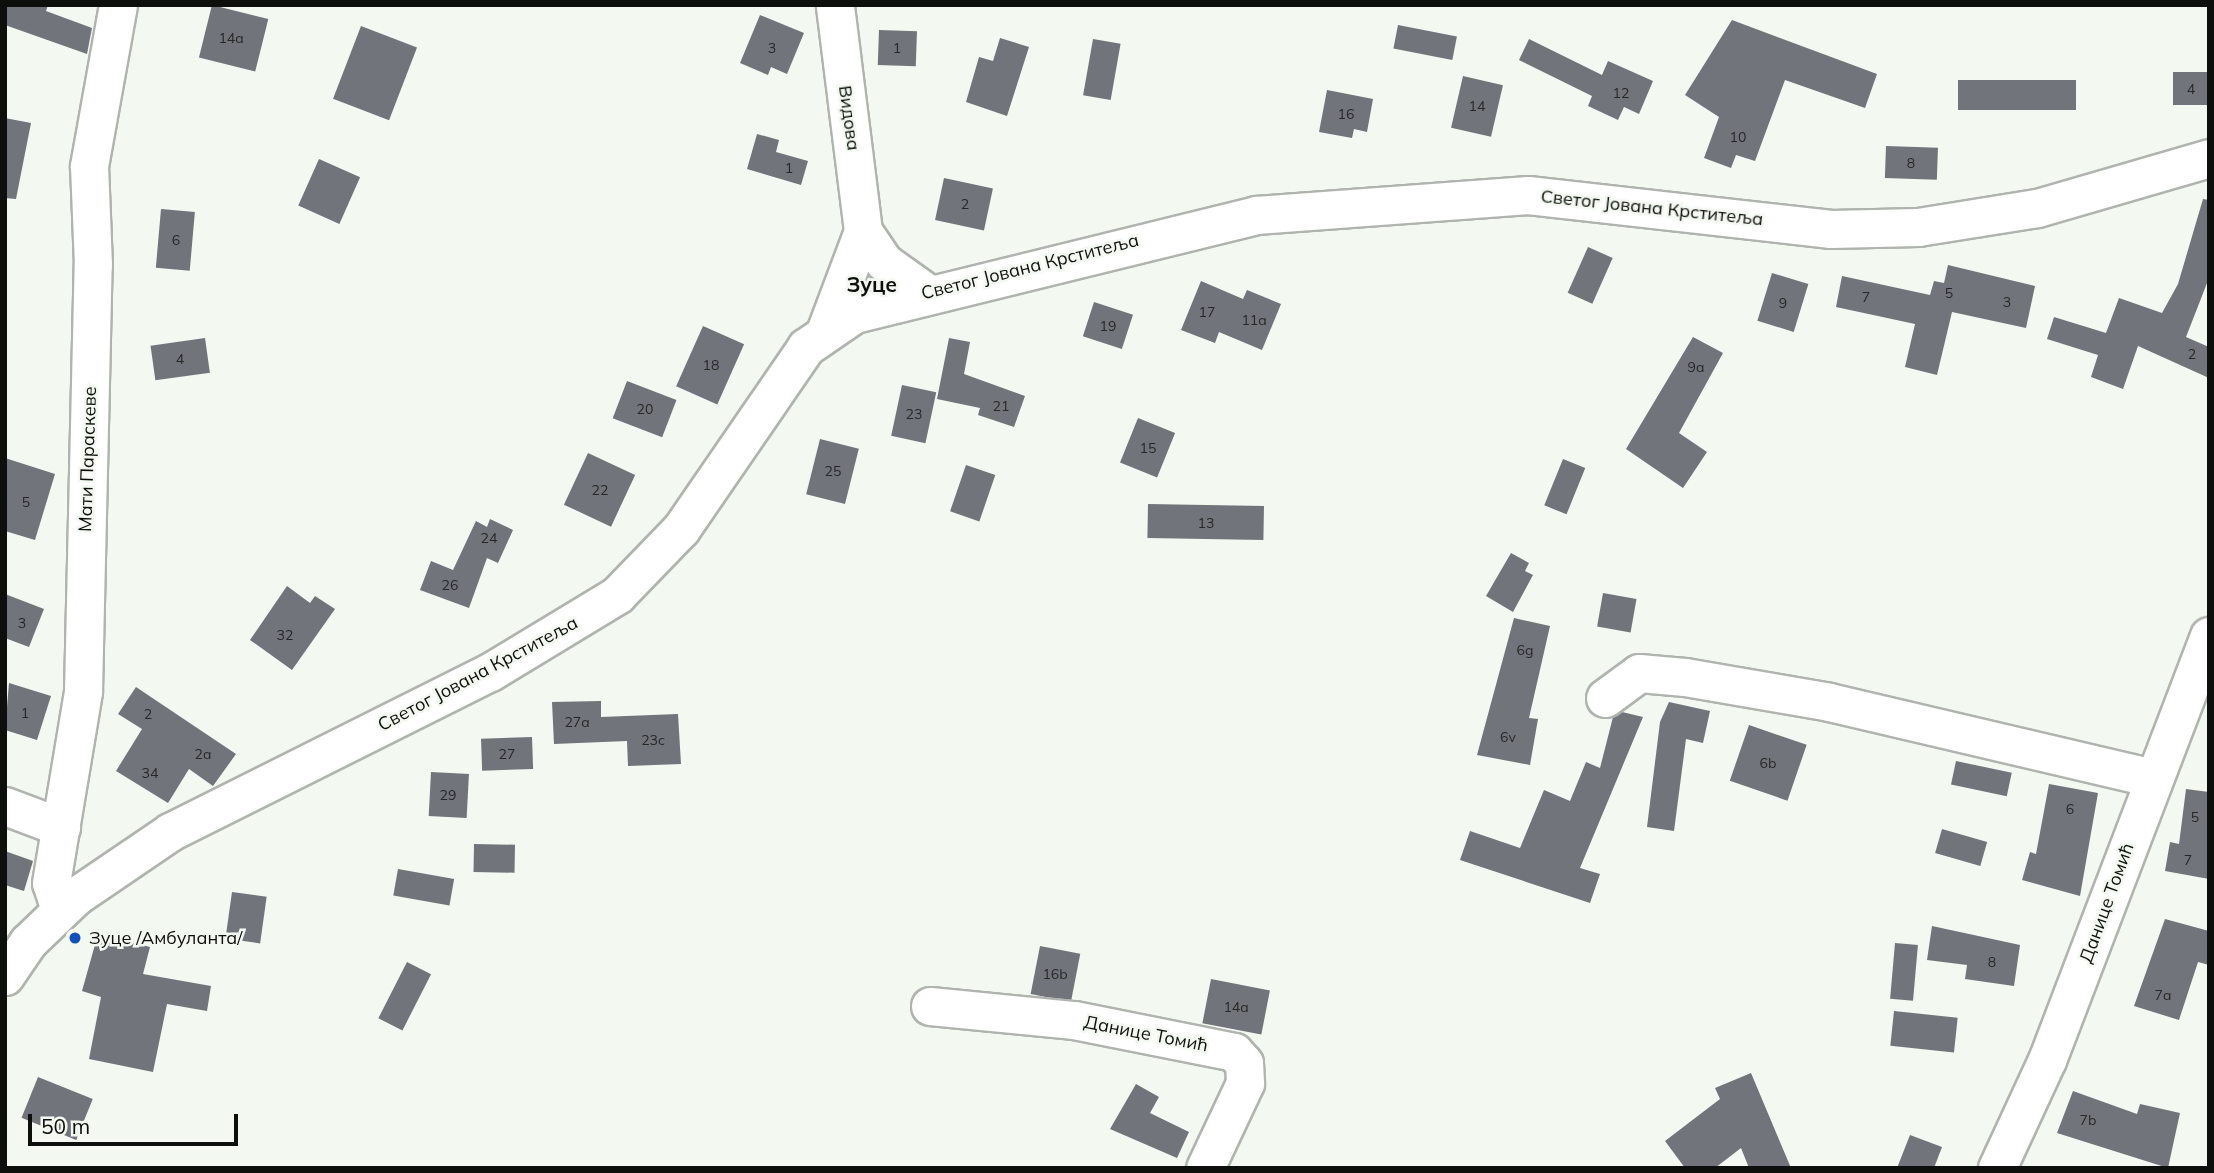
<!DOCTYPE html>
<html>
<head>
<meta charset="utf-8">
<style>
  body { margin:0 }
  #map { position:relative; width:2214px; height:1173px; overflow:hidden; background:#f3f8f1; font-family:Mulish,sans-serif }
  div>[style] { position:absolute }
  [style*='--x'] { left:calc(var(--x)*1px); top:calc(var(--y)*1px); width:calc(var(--w)*1px); rotate:calc(var(--a)*1deg) }
  .building>* { inset:0; background:#71747a; transform-origin:0 0 }
  .roads { filter:drop-shadow(2px 0 #b0b4ae) drop-shadow(-2px 0 #b0b4ae) drop-shadow(0 2px #b0b4ae) drop-shadow(0 -2px #b0b4ae) }
  .minor>* { height:37px; margin:-18.5px; padding:0 18.5px; transform-origin:18.5px; border-radius:18.5px; background:#fff }
  .dots>* { width:19px; height:19px; translate:-50% -50%; box-sizing:border-box; border:4px solid #f3f8f1; border-radius:50% }
  span { translate:-50% -50%; white-space:nowrap; text-align:center; line-height:1.15; -webkit-text-stroke:5px #f3f8f1; paint-order:stroke }
  .number-label { font-size:14px; color:#262828 }
  .number-label span { -webkit-text-stroke-width:0 }
  .street-label { font-size:18px; color:#0d0f0c }
  .poi-label { font-size:18px; color:#0d0f0c }
  .left { translate:0 -50%; text-align:left }
  .quarter-label { font-size:21px; color:#0d0f0c; font-weight:700 }
  .frame { position:absolute; inset:0; border:7px solid #0d0f0c; pointer-events:none }
  .scale { position:absolute; left:28px; top:1114px; width:210px; height:32px; box-sizing:border-box; border:4px solid #0d0f0c; border-top:0; padding-left:9px; font-size:21px; line-height:24px; white-space:nowrap; color:#0d0f0c; -webkit-text-stroke:5px #f3f8f1; paint-order:stroke }
</style>
</head>
<body>
<div id="map">
  <div class="building">
    <i style="clip-path:polygon(5px 5px,48px 5px,46px 11px,92px 28px,87px 54px,5px 25px)"></i>
    <i style="left:212px;top:5px;width:58px;height:54px;rotate:14deg"></i>
    <i style="clip-path:polygon(760px 15px,804px 33px,787px 74px,771px 67px,768px 75px,740px 63px)"></i>
    <i style="clip-path:polygon(1732px 20px,1877px 74px,1865px 108px,1785px 80px,1755px 161px,1736px 155px,1731px 168px,1704px 158px,1719px 117px,1685px 95px)"></i>
    <i style="left:1398px;top:25px;width:60px;height:24px;rotate:11deg"></i>
    <i style="left:361px;top:26px;width:60px;height:78px;rotate:21deg"></i>
    <i style="left:879px;top:30px;width:38px;height:35px;rotate:2deg"></i>
    <i style="clip-path:polygon(1000px 38px,1029px 47px,1007px 116px,966px 102px,979px 57px,993px 61px)"></i>
    <i style="left:1093px;top:39px;width:28px;height:57px;rotate:10deg"></i>
    <i style="clip-path:polygon(1529px 39px,1602px 75px,1608px 61px,1653px 81px,1639px 114px,1624px 107px,1618px 120px,1588px 106px,1592px 96px,1519px 60px)"></i>
    <i style="left:2209px;top:72px;width:33px;height:36px;rotate:90deg"></i>
    <i style="left:1463px;top:76px;width:41px;height:53px;rotate:13deg"></i>
    <i style="left:2076px;top:80px;width:30px;height:118px;rotate:90deg"></i>
    <i style="clip-path:polygon(1327px 90px,1373px 99px,1367px 132px,1354px 129px,1352px 138px,1319px 132px)"></i>
    <i style="clip-path:polygon(5px 118px,31px 123px,16px 199px,5px 198px)"></i>
    <i style="clip-path:polygon(757px 134px,779px 140px,776px 152px,808px 161px,801px 185px,747px 169px)"></i>
    <i style="left:1886px;top:146px;width:52px;height:32px;rotate:2deg"></i>
    <i style="left:319px;top:159px;width:45px;height:51px;rotate:24deg"></i>
    <i style="left:944px;top:178px;width:50px;height:43px;rotate:12deg"></i>
    <i style="clip-path:polygon(2203px 199px,2209px 200px,2209px 278px,2186px 337px,2209px 347px,2209px 378px,2138px 346px,2123px 389px,2091px 377px,2098px 355px,2047px 339px,2054px 317px,2106px 333px,2119px 298px,2162px 313px,2178px 284px)"></i>
    <i style="left:161px;top:209px;width:34px;height:59px;rotate:5deg"></i>
    <i style="left:1588px;top:247px;width:27px;height:50px;rotate:24deg"></i>
    <i style="clip-path:polygon(1948px 265px,2035px 286px,2026px 328px,1952px 312px,1937px 375px,1905px 367px,1915px 324px,1836px 307px,1842px 276px,1930px 295px,1934px 281px,1944px 283px)"></i>
    <i style="left:1772px;top:273px;width:38px;height:50px;rotate:17deg"></i>
    <i style="clip-path:polygon(1201px 281px,1243px 299px,1247px 290px,1281px 304px,1262px 350px,1219px 332px,1215px 343px,1181px 330px)"></i>
    <i style="left:1094px;top:302px;width:41px;height:36px;rotate:18deg"></i>
    <i style="left:703px;top:326px;width:45px;height:66px;rotate:24deg"></i>
    <i style="clip-path:polygon(1693px 337px,1723px 353px,1679px 433px,1707px 452px,1683px 488px,1626px 449px)"></i>
    <i style="left:205px;top:338px;width:35px;height:55px;rotate:82deg"></i>
    <i style="clip-path:polygon(949px 338px,970px 342px,964px 374px,1025px 396px,1014px 427px,978px 415px,980px 408px,937px 399px)"></i>
    <i style="left:627px;top:381px;width:53px;height:40px;rotate:21deg"></i>
    <i style="left:902px;top:385px;width:35px;height:52px;rotate:12deg"></i>
    <i style="left:1138px;top:418px;width:40px;height:48px;rotate:22deg"></i>
    <i style="left:820px;top:439px;width:40px;height:57px;rotate:14deg"></i>
    <i style="left:588px;top:453px;width:52px;height:57px;rotate:25deg"></i>
    <i style="clip-path:polygon(5px 458px,55px 474px,35px 540px,5px 531px)"></i>
    <i style="left:1563px;top:459px;width:24px;height:50px;rotate:22deg"></i>
    <i style="left:966px;top:465px;width:31px;height:49px;rotate:19deg"></i>
    <i style="left:1148px;top:504px;width:116px;height:34px;rotate:1deg"></i>
    <i style="clip-path:polygon(490px 519px,513px 530px,498px 563px,487px 558px,469px 608px,420px 590px,431px 561px,453px 570px,476px 521px,487px 527px)"></i>
    <i style="clip-path:polygon(1511px 553px,1529px 563px,1525px 571px,1533px 575px,1513px 612px,1486px 596px)"></i>
    <i style="clip-path:polygon(287px 586px,310px 603px,315px 596px,335px 609px,292px 670px,250px 640px)"></i>
    <i style="left:1603px;top:593px;width:34px;height:34px;rotate:10deg"></i>
    <i style="clip-path:polygon(5px 594px,44px 609px,29px 647px,5px 638px)"></i>
    <i style="clip-path:polygon(1514px 618px,1550px 626px,1529px 718px,1538px 719px,1530px 765px,1477px 755px)"></i>
    <i style="clip-path:polygon(9px 683px,51px 696px,37px 740px,5px 730px)"></i>
    <i style="clip-path:polygon(136px 687px,236px 754px,213px 786px,189px 769px,168px 803px,116px 771px,142px 729px,118px 714px)"></i>
    <i style="clip-path:polygon(601px 701px,601px 717px,678px 714px,681px 764px,628px 766px,627px 741px,554px 744px,552px 702px)"></i>
    <i style="clip-path:polygon(1669px 702px,1710px 711px,1703px 743px,1686px 739px,1674px 831px,1647px 827px,1660px 722px)"></i>
    <i style="clip-path:polygon(1622px 712px,1643px 717px,1580px 868px,1600px 874px,1590px 903px,1460px 860px,1470px 831px,1520px 848px,1544px 790px,1570px 801px,1586px 762px,1600px 768px,1613px 717px)"></i>
    <i style="left:1749px;top:725px;width:61px;height:59px;rotate:19deg"></i>
    <i style="left:532px;top:737px;width:32px;height:51px;rotate:88deg"></i>
    <i style="left:1956px;top:761px;width:57px;height:24px;rotate:12deg"></i>
    <i style="left:431px;top:772px;width:38px;height:44px;rotate:3deg"></i>
    <i style="clip-path:polygon(2049px 784px,2098px 793px,2080px 896px,2022px 880px,2030px 852px,2036px 854px)"></i>
    <i style="clip-path:polygon(2186px 789px,2209px 792px,2209px 879px,2165px 871px,2170px 842px,2179px 844px)"></i>
    <i style="left:1942px;top:829px;width:47px;height:25px;rotate:16deg"></i>
    <i style="left:474px;top:844px;width:41px;height:28px;rotate:1deg"></i>
    <i style="clip-path:polygon(5px 851px,33px 861px,24px 891px,5px 885px)"></i>
    <i style="left:398px;top:869px;width:57px;height:27px;rotate:10deg"></i>
    <i style="left:232px;top:892px;width:35px;height:47px;rotate:8deg"></i>
    <i style="clip-path:polygon(2165px 919px,2209px 931px,2209px 965px,2198px 962px,2179px 1020px,2134px 1006px)"></i>
    <i style="clip-path:polygon(1932px 926px,2020px 945px,2014px 986px,1965px 979px,1967px 965px,1927px 960px)"></i>
    <i style="clip-path:polygon(98px 934px,150px 947px,143px 974px,211px 986px,207px 1011px,167px 1004px,153px 1072px,89px 1059px,101px 997px,82px 991px)"></i>
    <i style="left:1895px;top:943px;width:23px;height:56px;rotate:5deg"></i>
    <i style="left:1040px;top:946px;width:41px;height:49px;rotate:11deg"></i>
    <i style="left:407px;top:962px;width:27px;height:63px;rotate:27deg"></i>
    <i style="left:1211px;top:979px;width:60px;height:45px;rotate:11deg"></i>
    <i style="left:1894px;top:1011px;width:64px;height:35px;rotate:6deg"></i>
    <i style="clip-path:polygon(1751px 1073px,1791px 1168px,1749px 1168px,1741px 1148px,1715px 1168px,1685px 1168px,1665px 1141px,1720px 1099px,1715px 1088px)"></i>
    <i style="left:38px;top:1077px;width:59px;height:44px;rotate:22deg"></i>
    <i style="clip-path:polygon(1136px 1084px,1159px 1097px,1150px 1113px,1189px 1132px,1177px 1158px,1110px 1129px)"></i>
    <i style="clip-path:polygon(2073px 1091px,2137px 1114px,2140px 1104px,2180px 1113px,2168px 1168px,2057px 1133px)"></i>
    <i style="clip-path:polygon(1910px 1135px,1942px 1147px,1934px 1168px,1897px 1168px)"></i>
  </div>
  <div class="roads">
    <div class="minor">
      <i style="--x:863;--y:231;--w:37;--a:56"></i>
      <i style="--x:884;--y:262;--w:52;--a:35.5"></i>
      <i style="--x:825;--y:332;--w:108;--a:-69.4"></i>
      <i style="--x:863;--y:231;--w:228;--a:-97.1"></i>
      <i style="--x:1605;--y:698;--w:42;--a:-36.3"></i>
      <i style="--x:1639;--y:673;--w:46;--a:5"></i>
      <i style="--x:1685;--y:677;--w:146;--a:9.8"></i>
      <i style="--x:1829;--y:702;--w:333;--a:13.2"></i>
      <i style="--x:5;--y:806;--w:60;--a:20.6"></i>
      <i style="--x:60;--y:910;--w:28;--a:-108"></i>
      <i style="--x:51;--y:883;--w:195;--a:-80.5"></i>
      <i style="--x:83;--y:691;--w:426;--a:-88.7"></i>
      <i style="--x:93;--y:265;--w:99;--a:-92.3"></i>
      <i style="--x:89;--y:166;--w:164;--a:-79.8"></i>
      <i style="--x:5;--y:976;--w:41;--a:-55.9"></i>
      <i style="--x:28;--y:942;--w:66;--a:-43.8"></i>
      <i style="--x:76;--y:896;--w:114;--a:-34.2"></i>
      <i style="--x:170;--y:832;--w:358;--a:-26.6"></i>
      <i style="--x:490;--y:672;--w:149;--a:-31.2"></i>
      <i style="--x:617;--y:595;--w:92;--a:-45.9"></i>
      <i style="--x:681;--y:529;--w:221;--a:-55.5"></i>
      <i style="--x:806;--y:347;--w:58;--a:-34.5"></i>
      <i style="--x:854;--y:314;--w:414;--a:-13.8"></i>
      <i style="--x:1256;--y:215;--w:273;--a:-4.2"></i>
      <i style="--x:1528;--y:195;--w:305;--a:6.4"></i>
      <i style="--x:1831;--y:229;--w:87;--a:-1.3"></i>
      <i style="--x:1918;--y:227;--w:121;--a:-9.1"></i>
      <i style="--x:2037;--y:208;--w:179;--a:-16.2"></i>
      <i style="--x:930;--y:1006;--w:145;--a:5.6"></i>
      <i style="--x:1074;--y:1020;--w:163;--a:11.3"></i>
      <i style="--x:1234;--y:1052;--w:15;--a:48"></i>
      <i style="--x:1244;--y:1063;--w:20;--a:87"></i>
      <i style="--x:1245;--y:1083;--w:94;--a:115.2"></i>
      <i style="--x:1997;--y:1168;--w:119;--a:-65.2"></i>
      <i style="--x:2047;--y:1060;--w:454;--a:-69.1"></i>
    </div>
  </div>
  <div class="dots">
    <i style="left:75px;top:938px;background:#114fba"></i>
  </div>
  <div class="number-label">
    <span style="left:231px;top:38px">14a</span>
    <span style="left:772px;top:48px">3</span>
    <span style="left:897px;top:48px">1</span>
    <span style="left:2191px;top:89px">4</span>
    <span style="left:1621px;top:93px">12</span>
    <span style="left:1477px;top:106px">14</span>
    <span style="left:1346px;top:114px">16</span>
    <span style="left:1738px;top:137px">10</span>
    <span style="left:1911px;top:163px">8</span>
    <span style="left:789px;top:168px">1</span>
    <span style="left:965px;top:204px">2</span>
    <span style="left:176px;top:240px">6</span>
    <span style="left:1949px;top:293px">5</span>
    <span style="left:1866px;top:297px">7</span>
    <span style="left:2007px;top:302px">3</span>
    <span style="left:1783px;top:303px">9</span>
    <span style="left:1207px;top:312px">17</span>
    <span style="left:1254px;top:320px">11a</span>
    <span style="left:1108px;top:326px">19</span>
    <span style="left:2192px;top:354px">2</span>
    <span style="left:180px;top:359px">4</span>
    <span style="left:711px;top:365px">18</span>
    <span style="left:1696px;top:367px">9a</span>
    <span style="left:1001px;top:406px">21</span>
    <span style="left:645px;top:409px">20</span>
    <span style="left:914px;top:414px">23</span>
    <span style="left:1148px;top:448px">15</span>
    <span style="left:833px;top:471px">25</span>
    <span style="left:600px;top:490px">22</span>
    <span style="left:26px;top:502px">5</span>
    <span style="left:1206px;top:523px">13</span>
    <span style="left:489px;top:538px">24</span>
    <span style="left:450px;top:585px">26</span>
    <span style="left:22px;top:623px">3</span>
    <span style="left:285px;top:635px">32</span>
    <span style="left:1525px;top:650px">6g</span>
    <span style="left:25px;top:713px">1</span>
    <span style="left:148px;top:714px">2</span>
    <span style="left:577px;top:722px">27a</span>
    <span style="left:1508px;top:737px">6v</span>
    <span style="left:653px;top:740px">23c</span>
    <span style="left:203px;top:754px">2a</span>
    <span style="left:507px;top:754px">27</span>
    <span style="left:1768px;top:763px">6b</span>
    <span style="left:150px;top:773px">34</span>
    <span style="left:448px;top:795px">29</span>
    <span style="left:2070px;top:809px">6</span>
    <span style="left:2195px;top:817px">5</span>
    <span style="left:2188px;top:860px">7</span>
    <span style="left:1992px;top:962px">8</span>
    <span style="left:1055px;top:974px">16b</span>
    <span style="left:2163px;top:995px">7a</span>
    <span style="left:1236px;top:1007px">14a</span>
    <span style="left:2088px;top:1120px">7b</span>
  </div>
  <div class="street-label">
    <span style="left:849px;top:118px;rotate:82deg">Видова</span>
    <span style="left:1652px;top:208px;rotate:6deg">Светог Јована Крститеља</span>
    <span style="left:1030px;top:267px;rotate:-14deg">Светог Јована Крститеља</span>
    <span style="left:88px;top:459px;rotate:-88deg">Мати Параскеве</span>
    <span style="left:478px;top:674px;rotate:-28deg">Светог Јована Крститеља</span>
    <span style="left:2107px;top:903px;rotate:-70deg">Данице Томић</span>
    <span style="left:1146px;top:1034px;rotate:11deg">Данице Томић</span>
  </div>
  <div class="poi-label">
    <span class="left" style="left:89px;top:938px">Зуце /Амбуланта/</span>
  </div>
  <div class="quarter-label">
    <span style="left:872px;top:284px">Зуце</span>
  </div>
  <div class="frame"></div>
  <div class="scale">50 m</div>
</div>
</body>
</html>
